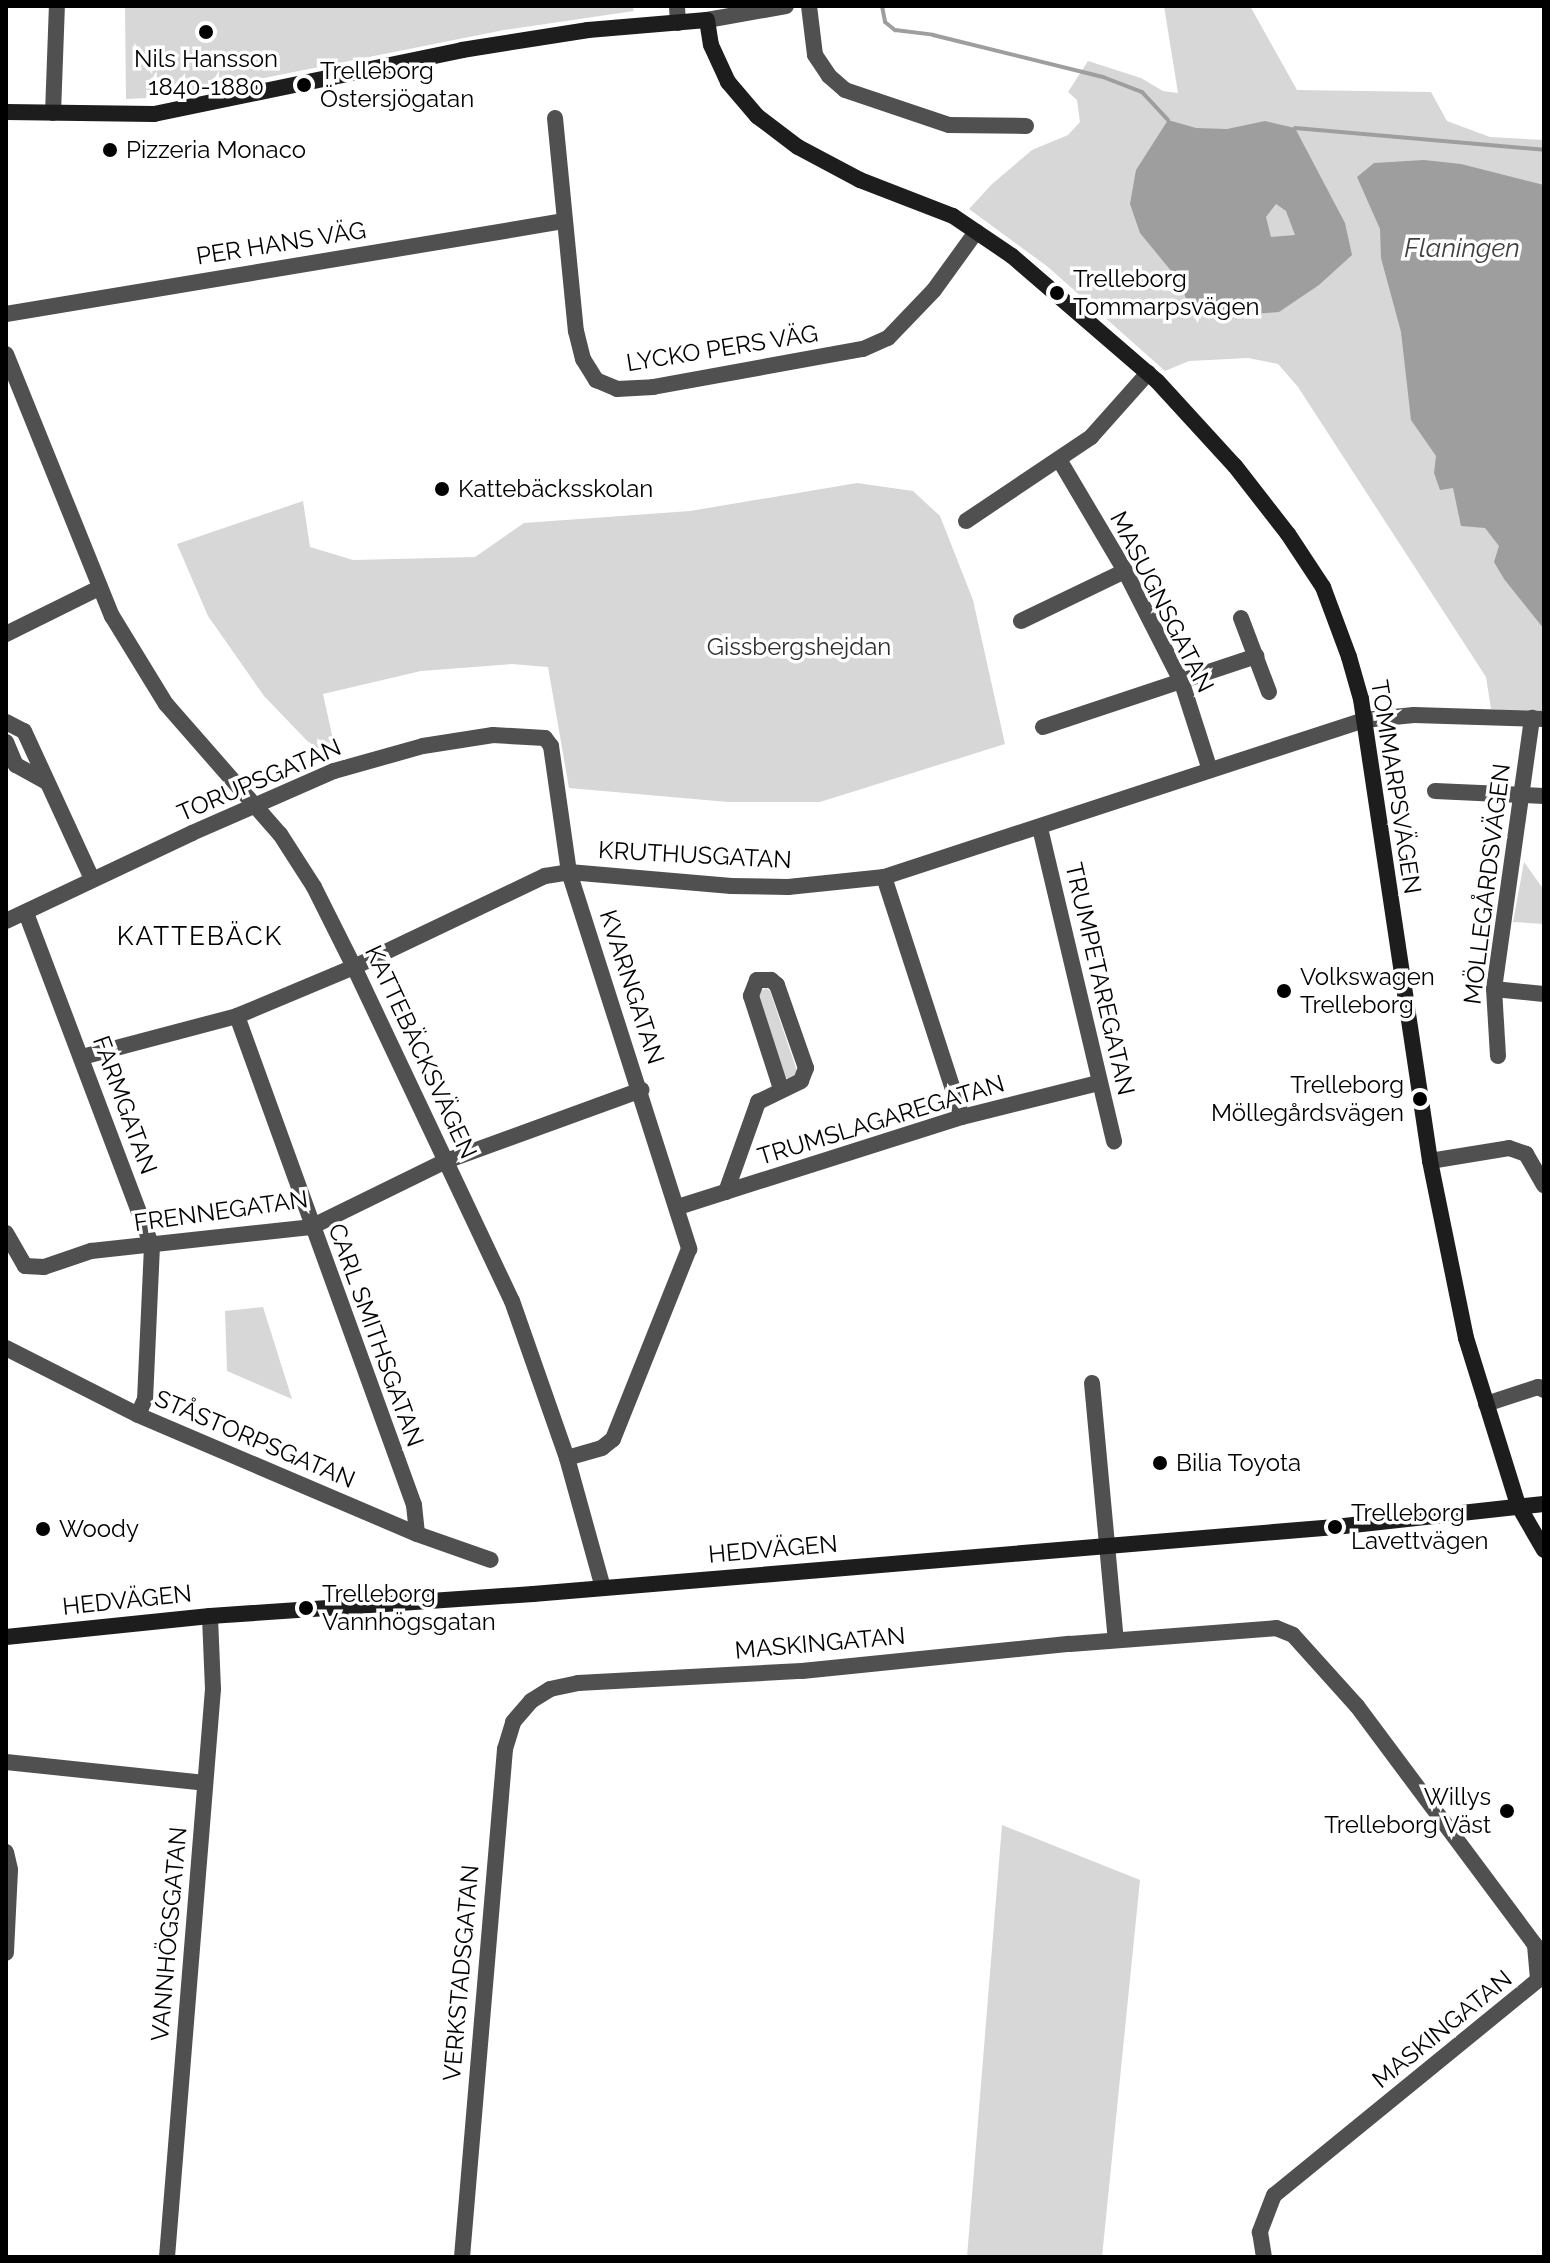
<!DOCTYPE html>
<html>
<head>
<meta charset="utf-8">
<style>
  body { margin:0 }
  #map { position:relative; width:1550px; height:2263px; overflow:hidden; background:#fff; font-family:Raleway,sans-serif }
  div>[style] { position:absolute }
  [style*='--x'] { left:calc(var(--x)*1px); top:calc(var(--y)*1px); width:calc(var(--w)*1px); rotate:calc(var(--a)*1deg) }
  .green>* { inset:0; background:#d7d7d7 }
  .water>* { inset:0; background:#9e9e9e }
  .stream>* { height:4px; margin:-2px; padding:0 2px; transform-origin:2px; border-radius:2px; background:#9e9e9e }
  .street>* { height:16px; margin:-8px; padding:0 8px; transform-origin:8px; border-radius:8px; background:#505050 }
  .secondary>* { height:16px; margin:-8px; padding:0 8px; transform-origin:8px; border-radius:8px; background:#1d1d1d }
  .dots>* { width:22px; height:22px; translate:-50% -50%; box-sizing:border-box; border:4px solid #fff; border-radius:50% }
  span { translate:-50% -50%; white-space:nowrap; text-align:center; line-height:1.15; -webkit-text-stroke:7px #fff; paint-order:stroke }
  .poi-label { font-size:24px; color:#000 }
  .left { translate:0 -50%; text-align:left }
  .right { translate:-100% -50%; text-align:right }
  .street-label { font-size:24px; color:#000 }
  .park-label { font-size:24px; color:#2e2e2e }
  .water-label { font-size:26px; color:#3f3f3f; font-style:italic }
  .neighbourhood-label { font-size:26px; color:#000; letter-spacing:2px }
  .frame { position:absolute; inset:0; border:8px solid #000; pointer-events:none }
</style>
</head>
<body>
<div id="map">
  <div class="green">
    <i style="clip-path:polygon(125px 6px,632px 6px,634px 11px,504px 30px,169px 97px,126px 99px)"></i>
    <i style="clip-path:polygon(1164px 6px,1250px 6px,1297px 90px,1431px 92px,1447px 121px,1490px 137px,1544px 140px,1544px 713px,1491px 709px,1486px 677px,1298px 387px,1278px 364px,1248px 358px,1189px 361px,1165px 371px,1048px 267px,969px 209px,992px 184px,1032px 150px,1068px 135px,1080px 122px,1077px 100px,1068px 92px,1088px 61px,1141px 78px,1163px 91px,1178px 93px)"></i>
    <i style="clip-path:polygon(857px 483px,913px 491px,940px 516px,973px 600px,1005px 744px,820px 802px,728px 802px,569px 788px,548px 667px,512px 664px,421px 671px,323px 694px,334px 744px,315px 749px,264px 696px,208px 616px,177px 544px,303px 501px,310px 547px,353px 560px,475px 557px,524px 523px,690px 511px)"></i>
    <i style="clip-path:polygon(1524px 862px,1544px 890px,1544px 924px,1513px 922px)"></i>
    <i style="clip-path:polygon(766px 988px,770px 991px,797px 1071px,796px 1077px,789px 1079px,783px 1076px,756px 994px)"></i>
    <i style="clip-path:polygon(263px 1307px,274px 1342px,292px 1399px,227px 1371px,225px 1311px)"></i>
    <i style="clip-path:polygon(1002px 1825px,1140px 1880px,1102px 2257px,967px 2257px)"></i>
  </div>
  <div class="water">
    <i style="clip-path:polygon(evenodd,1168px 120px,1196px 128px,1227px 129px,1265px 121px,1295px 128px,1345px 223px,1352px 255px,1319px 285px,1279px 312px,1207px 318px,1188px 305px,1181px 283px,1140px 233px,1130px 204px,1136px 170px,1168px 120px,1276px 204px,1286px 211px,1295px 235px,1271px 237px,1266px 217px,1276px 204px)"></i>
    <i style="clip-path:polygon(1424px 160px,1461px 164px,1544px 185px,1544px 629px,1504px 579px,1494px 562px,1499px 546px,1485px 528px,1461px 526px,1453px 488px,1440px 490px,1434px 473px,1436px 456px,1411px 420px,1401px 332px,1381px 258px,1380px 229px,1357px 177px,1374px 163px)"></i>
  </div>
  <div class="stream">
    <i style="--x:882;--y:6;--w:16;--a:79"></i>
    <i style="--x:885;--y:22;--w:13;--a:39"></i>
    <i style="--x:895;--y:30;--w:38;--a:7"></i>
    <i style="--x:933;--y:35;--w:175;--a:13.9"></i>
    <i style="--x:1103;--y:77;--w:42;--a:21"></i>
    <i style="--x:1142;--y:92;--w:38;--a:47"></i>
    <i style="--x:1295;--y:128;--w:250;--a:5"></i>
  </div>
  <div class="street">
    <i style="--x:677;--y:6;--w:17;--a:87"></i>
    <i style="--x:809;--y:6;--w:49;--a:83"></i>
    <i style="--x:815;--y:55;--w:25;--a:56"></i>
    <i style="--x:829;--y:76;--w:21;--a:41"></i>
    <i style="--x:845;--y:90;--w:110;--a:18.6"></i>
    <i style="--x:949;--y:125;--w:77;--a:0.7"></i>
    <i style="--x:707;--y:20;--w:80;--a:-10"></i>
    <i style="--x:53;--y:113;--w:107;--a:-87.9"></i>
    <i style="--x:555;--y:118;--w:214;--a:84.4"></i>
    <i style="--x:576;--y:331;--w:29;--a:76"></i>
    <i style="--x:583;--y:359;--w:25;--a:58"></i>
    <i style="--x:596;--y:380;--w:23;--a:23"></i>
    <i style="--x:617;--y:389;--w:36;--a:-3"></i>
    <i style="--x:653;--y:387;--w:213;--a:-10.3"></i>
    <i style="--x:863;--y:349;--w:27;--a:-24"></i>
    <i style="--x:888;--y:338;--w:66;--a:-46.2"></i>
    <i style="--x:934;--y:290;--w:72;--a:-54.1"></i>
    <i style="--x:6;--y:314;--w:566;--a:-9.46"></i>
    <i style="--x:6;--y:354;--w:283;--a:68"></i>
    <i style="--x:112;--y:616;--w:103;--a:58.5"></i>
    <i style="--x:166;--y:704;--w:173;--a:48.8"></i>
    <i style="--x:280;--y:834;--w:63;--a:57.3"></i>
    <i style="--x:314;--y:887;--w:89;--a:63.4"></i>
    <i style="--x:354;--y:967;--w:369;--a:64.7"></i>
    <i style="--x:512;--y:1301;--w:166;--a:70.7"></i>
    <i style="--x:567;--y:1458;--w:135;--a:74.5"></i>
    <i style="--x:1060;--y:461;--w:128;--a:59.4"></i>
    <i style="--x:1125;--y:571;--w:126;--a:63"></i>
    <i style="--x:1182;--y:683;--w:91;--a:72.2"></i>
    <i style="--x:966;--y:521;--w:151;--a:-33.9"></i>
    <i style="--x:1091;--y:437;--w:86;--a:-48.3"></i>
    <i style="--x:1241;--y:618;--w:79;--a:69.3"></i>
    <i style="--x:1021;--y:621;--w:115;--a:-25.7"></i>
    <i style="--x:6;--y:634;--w:104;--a:-26.3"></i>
    <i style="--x:6;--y:722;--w:20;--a:27"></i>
    <i style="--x:24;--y:731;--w:163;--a:65.3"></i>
    <i style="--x:1043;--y:727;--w:225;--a:-18.4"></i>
    <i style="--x:6;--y:742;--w:25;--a:67"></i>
    <i style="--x:16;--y:765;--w:33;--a:29"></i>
    <i style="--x:1435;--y:791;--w:109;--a:2.6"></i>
    <i style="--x:1040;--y:828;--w:322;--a:76.7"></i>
    <i style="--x:884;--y:877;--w:252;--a:72"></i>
    <i style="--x:26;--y:913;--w:356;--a:69.3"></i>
    <i style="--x:152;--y:1246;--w:153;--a:92.6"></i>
    <i style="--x:145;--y:1399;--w:17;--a:114"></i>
    <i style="--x:6;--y:921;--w:206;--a:-25.3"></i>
    <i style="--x:192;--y:833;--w:155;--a:-23.6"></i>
    <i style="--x:334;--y:771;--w:92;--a:-15.7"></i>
    <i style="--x:423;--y:746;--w:71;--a:-8.9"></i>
    <i style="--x:493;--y:735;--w:52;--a:3.3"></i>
    <i style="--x:545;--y:738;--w:10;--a:53"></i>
    <i style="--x:551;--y:746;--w:127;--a:81.9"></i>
    <i style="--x:569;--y:872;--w:396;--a:72.3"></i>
    <i style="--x:689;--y:1249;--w:205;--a:111.8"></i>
    <i style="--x:613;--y:1439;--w:14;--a:141"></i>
    <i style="--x:602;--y:1448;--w:36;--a:164"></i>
    <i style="--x:1494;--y:989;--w:50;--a:5.7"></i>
    <i style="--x:237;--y:1016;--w:520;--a:70.1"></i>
    <i style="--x:414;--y:1505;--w:29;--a:84"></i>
    <i style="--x:1498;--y:1056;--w:67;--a:-93.4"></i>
    <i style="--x:1494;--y:989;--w:274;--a:-82"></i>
    <i style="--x:82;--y:1057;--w:160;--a:-14.8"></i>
    <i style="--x:237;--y:1016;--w:127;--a:-22.7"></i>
    <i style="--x:354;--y:967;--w:212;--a:-25.5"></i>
    <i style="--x:545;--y:876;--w:24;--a:-9"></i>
    <i style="--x:569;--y:872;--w:163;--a:4.9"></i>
    <i style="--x:731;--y:886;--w:57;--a:1"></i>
    <i style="--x:788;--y:887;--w:97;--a:-5.9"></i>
    <i style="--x:884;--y:877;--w:505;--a:-18.11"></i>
    <i style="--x:1364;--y:720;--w:50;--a:-5.7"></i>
    <i style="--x:1414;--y:715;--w:130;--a:1.8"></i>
    <i style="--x:1430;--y:1161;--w:80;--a:-9.3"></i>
    <i style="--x:1509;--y:1148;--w:18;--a:19"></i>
    <i style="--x:1526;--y:1154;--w:36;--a:60"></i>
    <i style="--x:726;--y:1192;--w:96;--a:-70.4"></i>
    <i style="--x:758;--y:1102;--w:48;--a:-26"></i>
    <i style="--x:801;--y:1081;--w:14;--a:-69"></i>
    <i style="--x:806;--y:1068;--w:88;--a:-109.3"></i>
    <i style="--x:777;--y:985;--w:8;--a:-140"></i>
    <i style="--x:771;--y:980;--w:14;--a:180"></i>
    <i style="--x:757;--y:980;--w:17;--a:111"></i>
    <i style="--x:751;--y:996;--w:98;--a:72.1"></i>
    <i style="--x:678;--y:1207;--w:298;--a:-17.6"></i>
    <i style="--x:962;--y:1117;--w:140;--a:-14"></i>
    <i style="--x:6;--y:1233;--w:38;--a:60"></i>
    <i style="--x:25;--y:1266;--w:19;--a:3"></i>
    <i style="--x:44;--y:1267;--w:50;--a:-18.8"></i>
    <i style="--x:91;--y:1251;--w:221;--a:-6.2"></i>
    <i style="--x:311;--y:1227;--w:150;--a:-26.1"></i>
    <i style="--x:446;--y:1161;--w:208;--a:-20"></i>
    <i style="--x:6;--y:1348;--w:148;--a:26.9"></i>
    <i style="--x:138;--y:1415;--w:303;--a:23.1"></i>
    <i style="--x:417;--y:1534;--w:78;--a:19.4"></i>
    <i style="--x:1092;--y:1383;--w:258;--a:84.7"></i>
    <i style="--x:1486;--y:1404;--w:55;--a:-18.1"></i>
    <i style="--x:1538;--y:1387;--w:7;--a:27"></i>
    <i style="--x:6;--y:1762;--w:200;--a:6"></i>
    <i style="--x:6;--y:1852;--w:18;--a:77"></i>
    <i style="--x:10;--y:1870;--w:83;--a:92.8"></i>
    <i style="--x:167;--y:2257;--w:570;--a:-85.37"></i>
    <i style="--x:213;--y:1689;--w:73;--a:-92.4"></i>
    <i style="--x:462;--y:2257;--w:510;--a:-85.16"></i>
    <i style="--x:505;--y:1749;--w:28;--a:-73"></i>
    <i style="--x:513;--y:1722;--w:28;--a:-49"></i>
    <i style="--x:531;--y:1701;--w:22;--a:-32"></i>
    <i style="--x:550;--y:1689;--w:29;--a:-12"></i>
    <i style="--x:578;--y:1683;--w:224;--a:-3.1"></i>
    <i style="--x:802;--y:1671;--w:269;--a:-5.8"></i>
    <i style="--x:1070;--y:1644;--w:207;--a:-4.4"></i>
    <i style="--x:1276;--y:1628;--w:18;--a:22"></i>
    <i style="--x:1293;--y:1635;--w:96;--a:48"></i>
    <i style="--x:1357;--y:1706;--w:298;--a:53.3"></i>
    <i style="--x:1535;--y:1945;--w:35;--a:85"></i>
    <i style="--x:1538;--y:1980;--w:340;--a:140.8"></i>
    <i style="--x:1274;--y:2195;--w:40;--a:111"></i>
    <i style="--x:1260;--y:2232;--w:25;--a:81"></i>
  </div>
  <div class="secondary">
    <i style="--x:6;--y:112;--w:148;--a:0.8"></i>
    <i style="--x:154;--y:114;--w:315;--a:-11.7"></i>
    <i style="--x:462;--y:50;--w:128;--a:-9"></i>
    <i style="--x:588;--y:30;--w:119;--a:-4.8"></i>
    <i style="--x:707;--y:20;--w:25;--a:81"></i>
    <i style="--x:711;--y:45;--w:41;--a:65.3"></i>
    <i style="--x:728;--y:82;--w:45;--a:49.5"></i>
    <i style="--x:757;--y:116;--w:51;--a:37.1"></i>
    <i style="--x:798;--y:147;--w:70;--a:28"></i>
    <i style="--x:860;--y:180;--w:100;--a:21.2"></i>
    <i style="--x:953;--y:216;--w:71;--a:34.1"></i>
    <i style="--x:1012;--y:256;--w:191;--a:40.8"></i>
    <i style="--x:1157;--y:381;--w:115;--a:47.5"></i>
    <i style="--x:1235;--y:466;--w:86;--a:52.1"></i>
    <i style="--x:1288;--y:534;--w:64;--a:56.6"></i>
    <i style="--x:1323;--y:587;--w:75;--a:69.6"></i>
    <i style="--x:1349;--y:657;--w:44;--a:74.1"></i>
    <i style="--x:1361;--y:699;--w:467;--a:81.5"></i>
    <i style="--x:1430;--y:1161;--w:181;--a:78.5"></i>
    <i style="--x:1466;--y:1338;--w:175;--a:72.7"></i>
    <i style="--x:1518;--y:1505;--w:52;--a:60"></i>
    <i style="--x:6;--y:1637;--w:205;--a:-5.9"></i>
    <i style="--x:210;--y:1616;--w:324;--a:-3.9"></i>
    <i style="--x:533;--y:1594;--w:805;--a:-4.78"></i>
    <i style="--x:1335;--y:1527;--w:210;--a:-6.3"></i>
  </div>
  <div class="dots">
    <i style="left:206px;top:32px;background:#000"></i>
    <i style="left:304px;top:85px;background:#000"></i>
    <i style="left:110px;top:150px;background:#000"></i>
    <i style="left:1057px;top:293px;background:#000"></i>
    <i style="left:442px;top:489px;background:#000"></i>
    <i style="left:1284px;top:991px;background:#000"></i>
    <i style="left:1420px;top:1099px;background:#000"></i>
    <i style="left:1160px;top:1463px;background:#000"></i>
    <i style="left:1335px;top:1527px;background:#000"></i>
    <i style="left:43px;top:1529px;background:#000"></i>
    <i style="left:306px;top:1608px;background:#000"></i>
    <i style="left:1507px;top:1811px;background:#000"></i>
  </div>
  <div class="poi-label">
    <span style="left:206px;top:73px">Nils Hansson<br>1840-1880</span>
    <span class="left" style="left:320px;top:85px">Trelleborg<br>Östersjögatan</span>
    <span class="left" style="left:126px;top:150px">Pizzeria Monaco</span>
    <span class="left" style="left:1073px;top:293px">Trelleborg<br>Tommarpsvägen</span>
    <span class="left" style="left:458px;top:489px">Kattebäcksskolan</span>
    <span class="left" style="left:1300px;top:991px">Volkswagen<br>Trelleborg</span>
    <span class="right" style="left:1404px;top:1099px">Trelleborg<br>Möllegårdsvägen</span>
    <span class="left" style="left:1176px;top:1463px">Bilia Toyota</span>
    <span class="left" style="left:1351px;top:1527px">Trelleborg<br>Lavettvägen</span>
    <span class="left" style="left:59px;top:1529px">Woody</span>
    <span class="left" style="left:322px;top:1608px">Trelleborg<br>Vannhögsgatan</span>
    <span class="right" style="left:1491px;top:1811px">Willys<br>Trelleborg Väst</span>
  </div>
  <div class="street-label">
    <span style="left:281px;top:243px;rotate:-9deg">PER HANS VÄG</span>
    <span style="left:722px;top:348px;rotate:-9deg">LYCKO PERS VÄG</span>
    <span style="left:1162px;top:602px;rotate:63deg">MASUGNSGATAN</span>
    <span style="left:259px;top:780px;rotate:-23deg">TORUPSGATAN</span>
    <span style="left:1396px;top:787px;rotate:81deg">TOMMARPSVÄGEN</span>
    <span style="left:695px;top:855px;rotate:3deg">KRUTHUSGATAN</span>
    <span style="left:1487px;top:884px;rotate:-83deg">MÖLLEGÅRDSVÄGEN</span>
    <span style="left:1100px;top:979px;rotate:77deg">TRUMPETAREGATAN</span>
    <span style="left:632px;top:987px;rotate:72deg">KVARNGATAN</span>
    <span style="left:421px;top:1052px;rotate:65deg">KATTEBÄCKSVÄGEN</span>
    <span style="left:125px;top:1105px;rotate:70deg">FARMGATAN</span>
    <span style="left:881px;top:1120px;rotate:-17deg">TRUMSLAGAREGATAN</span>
    <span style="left:221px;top:1211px;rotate:-8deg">FRENNEGATAN</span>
    <span style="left:376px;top:1335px;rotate:70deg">CARL SMITHSGATAN</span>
    <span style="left:255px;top:1439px;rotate:23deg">STÅSTORPSGATAN</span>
    <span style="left:773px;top:1549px;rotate:-5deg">HEDVÄGEN</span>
    <span style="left:127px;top:1600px;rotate:-6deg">HEDVÄGEN</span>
    <span style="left:820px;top:1643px;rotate:-5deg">MASKINGATAN</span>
    <span style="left:169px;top:1934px;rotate:-85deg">VANNHÖGSGATAN</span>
    <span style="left:461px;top:1973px;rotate:-85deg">VERKSTADSGATAN</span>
    <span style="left:1442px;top:2029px;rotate:-39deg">MASKINGATAN</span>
  </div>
  <div class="park-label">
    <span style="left:799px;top:647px">Gissbergshejdan</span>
  </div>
  <div class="water-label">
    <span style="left:1462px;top:249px">Flaningen</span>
  </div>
  <div class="neighbourhood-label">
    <span style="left:200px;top:937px">KATTEBÄCK</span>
  </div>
  <div class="frame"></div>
</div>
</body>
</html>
